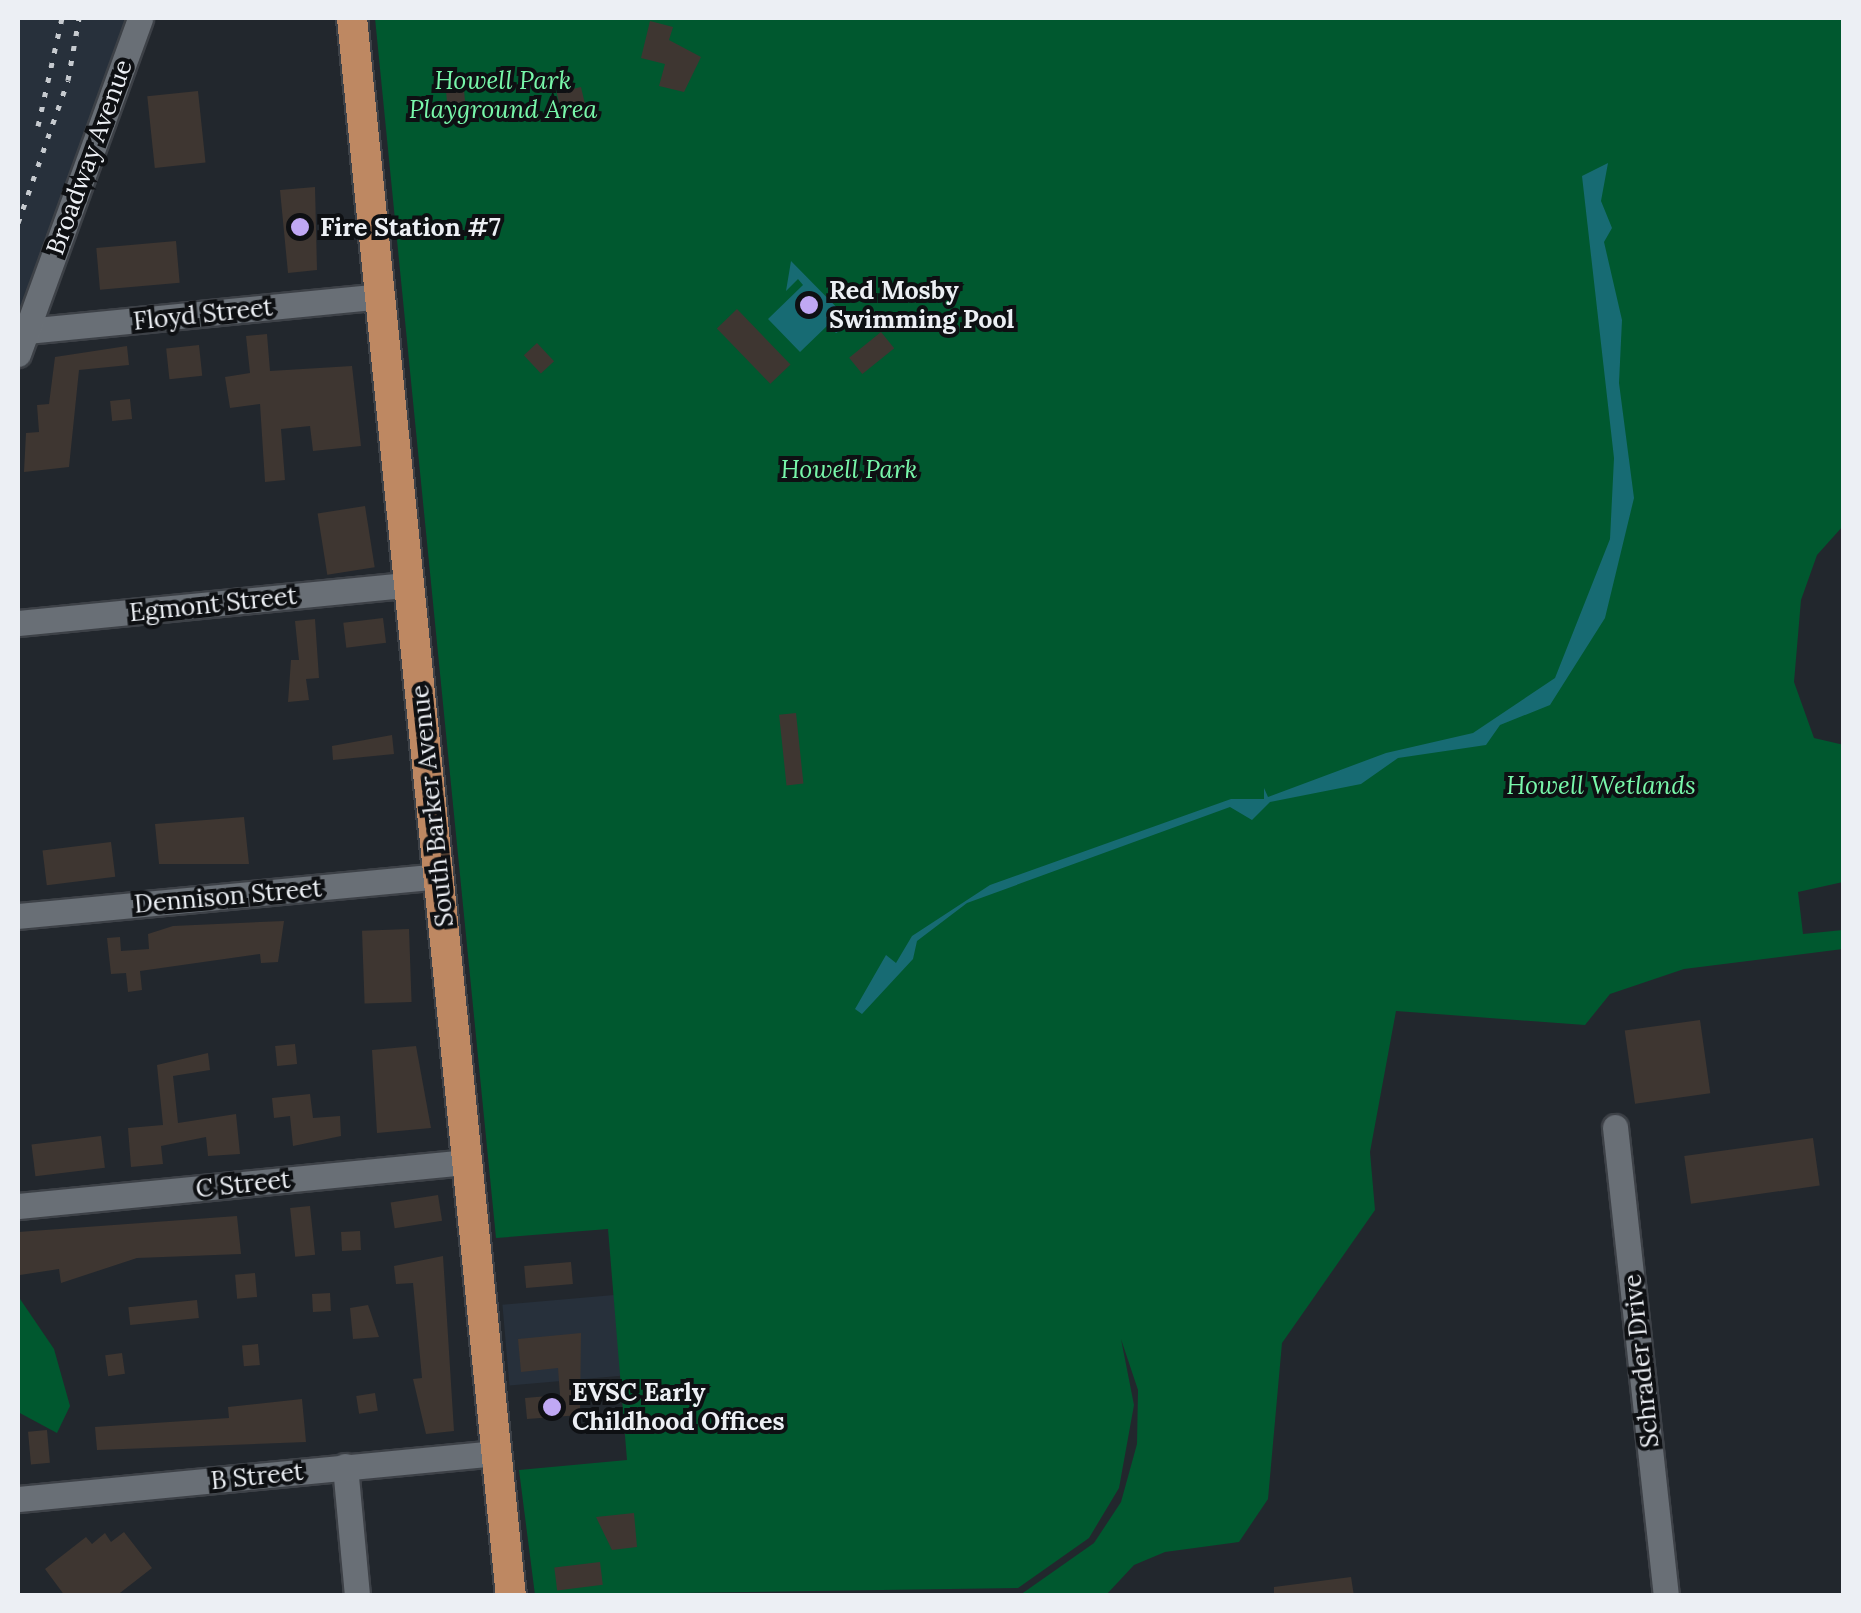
<!DOCTYPE html>
<html>
<head>
<meta charset="utf-8">
<style>
  body { margin:0 }
  #map { position:relative; width:1861px; height:1613px; overflow:hidden; background:#22272d; font-family:Lora,serif }
  div>[style] { position:absolute }
  [style*='--x'] { left:calc(var(--x)*1px); top:calc(var(--y)*1px); width:calc(var(--w)*1px); rotate:calc(var(--a)*1deg) }
  .built>* { inset:0; background:#27303b; transform-origin:0 0 }
  .green>* { inset:0; background:#00582f }
  .water>* { inset:0; background:#176b73 }
  .building>* { inset:0; background:#3e3631; transform-origin:0 0 }
  .roads { filter:drop-shadow(2px 0 #3d4147) drop-shadow(-2px 0 #3d4147) drop-shadow(0 2px #3d4147) drop-shadow(0 -2px #3d4147) }
  .minor>* { height:25px; margin:-12.5px; padding:0 12.5px; transform-origin:12.5px; border-radius:12.5px; background:#696f76 }
  .major>* { height:30px; margin:-15px; padding:0 15px; transform-origin:15px; border-radius:15px; background:#be8862 }
  .rail>* { height:5px; margin-top:-2.5px; transform-origin:0; background:repeating-linear-gradient(90deg,#c6cacf 0 5px,transparent 0 15px) }
  .dots>* { width:28px; height:28px; translate:-50% -50%; box-sizing:border-box; border:5px solid #0e1013; border-radius:50% }
  span { translate:-50% -50%; white-space:nowrap; text-align:center; line-height:1.15; -webkit-text-stroke:8px #0e1013; paint-order:stroke }
  .park-label { font-size:25px; color:#78f7aa; font-style:italic }
  .street-label { font-size:25px; color:#eceff4 }
  .poi-label { font-size:25px; color:#eceff4; font-weight:700 }
  .left { translate:0 -50%; text-align:left }
  .frame { position:absolute; inset:0; border:20px solid #eceff4; pointer-events:none }
</style>
</head>
<body>
<div id="map">
  <div class="built">
    <i style="clip-path:polygon(18px 18px,129px 18px,18px 331px)"></i>
    <i style="left:614px;top:1295px;width:81px;height:112px;rotate:85deg"></i>
  </div>
  <div class="green">
    <i style="clip-path:polygon(375px 18px,1843px 18px,1843px 526px,1817px 555px,1801px 600px,1794px 682px,1814px 738px,1844px 745px,1843px 882px,1798px 892px,1803px 934px,1843px 930px,1843px 949px,1684px 969px,1610px 994px,1585px 1025px,1396px 1011px,1370px 1152px,1375px 1210px,1282px 1343px,1268px 1499px,1239px 1542px,1165px 1552px,1134px 1565px,1106px 1595px,1020px 1595px,1094px 1543px,1121px 1502px,1137px 1444px,1138px 1390px,1121px 1339px,1134px 1405px,1119px 1488px,1089px 1538px,1018px 1588px,535px 1595px,519px 1470px,627px 1460px,608px 1229px,496px 1238px)"></i>
    <i style="clip-path:polygon(18px 1296px,54px 1349px,70px 1406px,57px 1433px,18px 1412px)"></i>
  </div>
  <div class="water">
    <i style="clip-path:polygon(1608px 163px,1601px 201px,1612px 228px,1604px 242px,1622px 320px,1619px 383px,1634px 498px,1605px 618px,1550px 705px,1500px 725px,1486px 745px,1398px 758px,1361px 784px,1270px 802px,1252px 820px,1230px 807px,967px 903px,917px 941px,913px 959px,862px 1014px,855px 1009px,886px 955px,896px 963px,912px 936px,990px 885px,1231px 799px,1264px 799px,1264px 788px,1268px 797px,1386px 753px,1473px 733px,1555px 678px,1610px 539px,1614px 458px,1582px 176px)"></i>
    <i style="clip-path:polygon(791px 261px,853px 324px,836px 333px,828px 325px,800px 352px,768px 319px,803px 285px,798px 279px,786px 291px)"></i>
  </div>
  <div class="building">
    <i style="clip-path:polygon(650px 21px,673px 27px,669px 40px,701px 57px,684px 92px,659px 86px,665px 64px,641px 58px)"></i>
    <i style="left:581px;top:87px;width:18px;height:25px;rotate:77deg"></i>
    <i style="left:464px;top:90px;width:25px;height:18px;rotate:85deg"></i>
    <i style="left:198px;top:91px;width:72px;height:51px;rotate:84deg"></i>
    <i style="clip-path:polygon(315px 187px,317px 270px,288px 273px,280px 190px)"></i>
    <i style="left:176px;top:241px;width:42px;height:80px;rotate:85deg"></i>
    <i style="left:737px;top:309px;width:77px;height:28px;rotate:46deg"></i>
    <i style="left:881px;top:332px;width:21px;height:41px;rotate:51deg"></i>
    <i style="clip-path:polygon(267px 334px,270px 371px,352px 366px,361px 446px,313px 451px,310px 426px,281px 429px,285px 480px,265px 482px,260px 404px,230px 408px,225px 377px,250px 373px,246px 336px)"></i>
    <i style="left:537px;top:343px;width:25px;height:18px;rotate:47deg"></i>
    <i style="left:199px;top:345px;width:31px;height:33px;rotate:84deg"></i>
    <i style="clip-path:polygon(127px 346px,129px 365px,79px 370px,69px 467px,24px 472px,26px 433px,39px 432px,37px 405px,49px 404px,55px 357px)"></i>
    <i style="left:130px;top:399px;width:20px;height:20px;rotate:84deg"></i>
    <i style="left:365px;top:506px;width:62px;height:48px;rotate:81deg"></i>
    <i style="left:383px;top:618px;width:25px;height:40px;rotate:83deg"></i>
    <i style="clip-path:polygon(315px 619px,319px 678px,306px 679px,309px 700px,288px 702px,291px 660px,299px 660px,295px 621px)"></i>
    <i style="left:796px;top:713px;width:71px;height:17px;rotate:84deg"></i>
    <i style="clip-path:polygon(392px 735px,394px 754px,333px 760px,332px 746px)"></i>
    <i style="clip-path:polygon(244px 817px,249px 864px,159px 864px,155px 824px)"></i>
    <i style="left:111px;top:842px;width:35px;height:69px;rotate:83deg"></i>
    <i style="clip-path:polygon(284px 921px,278px 962px,261px 963px,260px 954px,140px 971px,142px 990px,128px 992px,126px 973px,111px 974px,107px 938px,120px 937px,121px 951px,149px 949px,148px 934px,173px 926px)"></i>
    <i style="left:409px;top:929px;width:73px;height:47px;rotate:88deg"></i>
    <i style="left:1700px;top:1020px;width:74px;height:76px;rotate:82deg"></i>
    <i style="left:295px;top:1044px;width:20px;height:20px;rotate:84deg"></i>
    <i style="clip-path:polygon(416px 1046px,431px 1128px,377px 1133px,372px 1050px)"></i>
    <i style="clip-path:polygon(208px 1053px,210px 1070px,173px 1076px,178px 1123px,236px 1114px,240px 1154px,208px 1156px,206px 1137px,161px 1146px,163px 1164px,131px 1167px,128px 1128px,163px 1125px,157px 1065px)"></i>
    <i style="clip-path:polygon(310px 1094px,313px 1118px,340px 1116px,341px 1136px,293px 1146px,290px 1116px,274px 1118px,272px 1098px)"></i>
    <i style="left:101px;top:1136px;width:32px;height:70px;rotate:83deg"></i>
    <i style="left:1813px;top:1138px;width:48px;height:130px;rotate:82deg"></i>
    <i style="left:438px;top:1195px;width:26px;height:48px;rotate:81deg"></i>
    <i style="left:310px;top:1206px;width:49px;height:20px;rotate:84deg"></i>
    <i style="clip-path:polygon(237px 1216px,241px 1254px,137px 1258px,61px 1283px,59px 1269px,20px 1275px,18px 1232px)"></i>
    <i style="left:360px;top:1231px;width:19px;height:19px;rotate:87deg"></i>
    <i style="clip-path:polygon(443px 1256px,454px 1431px,426px 1434px,413px 1379px,422px 1378px,413px 1283px,396px 1284px,394px 1266px)"></i>
    <i style="left:571px;top:1262px;width:22px;height:47px;rotate:85deg"></i>
    <i style="left:255px;top:1273px;width:24px;height:20px;rotate:85deg"></i>
    <i style="left:330px;top:1293px;width:18px;height:18px;rotate:87deg"></i>
    <i style="left:197px;top:1300px;width:18px;height:69px;rotate:84deg"></i>
    <i style="clip-path:polygon(368px 1305px,379px 1337px,353px 1339px,350px 1308px)"></i>
    <i style="clip-path:polygon(581px 1333px,580px 1415px,527px 1419px,525px 1398px,560px 1395px,558px 1368px,521px 1372px,518px 1339px)"></i>
    <i style="left:258px;top:1344px;width:21px;height:16px;rotate:85deg"></i>
    <i style="left:122px;top:1353px;width:21px;height:17px;rotate:82deg"></i>
    <i style="left:375px;top:1393px;width:18px;height:19px;rotate:81deg"></i>
    <i style="clip-path:polygon(302px 1399px,306px 1442px,97px 1450px,95px 1427px,229px 1418px,228px 1407px)"></i>
    <i style="left:47px;top:1430px;width:33px;height:19px;rotate:85deg"></i>
    <i style="clip-path:polygon(634px 1513px,637px 1547px,612px 1550px,596px 1517px)"></i>
    <i style="clip-path:polygon(124px 1532px,152px 1568px,116px 1596px,65px 1596px,45px 1569px,86px 1537px,92px 1544px,105px 1533px,111px 1542px)"></i>
    <i style="left:600px;top:1562px;width:23px;height:46px;rotate:83deg"></i>
    <i style="clip-path:polygon(1351px 1577px,1354px 1596px,1274px 1596px,1274px 1587px)"></i>
  </div>
  <div class="roads">
    <div class="minor">
      <i style="--x:26;--y:331;--w:356;--a:-5.6"></i>
      <i style="--x:18;--y:354;--w:357;--a:-70"></i>
      <i style="--x:18;--y:623;--w:393;--a:-5.6"></i>
      <i style="--x:18;--y:916;--w:423;--a:-5.4"></i>
      <i style="--x:1615;--y:1127;--w:472;--a:83.8"></i>
      <i style="--x:18;--y:1206;--w:452;--a:-5.6"></i>
      <i style="--x:345;--y:1466;--w:131;--a:84.7"></i>
      <i style="--x:18;--y:1499;--w:481;--a:-5.5"></i>
    </div>
    <div class="major">
      <i style="--x:352;--y:18;--w:1586;--a:84.25"></i>
    </div>
  </div>
  <div class="rail">
    <i style="--x:38;--y:126;--w:111;--a:-77.5"></i>
    <i style="--x:18;--y:223;--w:151;--a:-70.7"></i>
    <i style="--x:68;--y:80;--w:63;--a:-79.9"></i>
  </div>
  <div class="dots">
    <i style="left:300px;top:227px;background:#c0a8f4"></i>
    <i style="left:809px;top:305px;background:#c0a8f4"></i>
    <i style="left:552px;top:1407px;background:#c0a8f4"></i>
  </div>
  <div class="park-label">
    <span style="left:503px;top:95px">Howell Park<br>Playground Area</span>
    <span style="left:849px;top:469px">Howell Park</span>
    <span style="left:1601px;top:785px">Howell Wetlands</span>
  </div>
  <div class="street-label">
    <span style="left:89px;top:157px;rotate:-70deg">Broadway Avenue</span>
    <span style="left:203px;top:314px;rotate:-6deg">Floyd Street</span>
    <span style="left:213px;top:604px;rotate:-6deg">Egmont Street</span>
    <span style="left:432px;top:806px;rotate:-96deg">South Barker Avenue</span>
    <span style="left:228px;top:896px;rotate:-5deg">Dennison Street</span>
    <span style="left:243px;top:1184px;rotate:-6deg">C Street</span>
    <span style="left:1641px;top:1361px;rotate:-96deg">Schrader Drive</span>
    <span style="left:257px;top:1476px;rotate:-6deg">B Street</span>
  </div>
  <div class="poi-label">
    <span class="left" style="left:320px;top:227px">Fire Station #7</span>
    <span class="left" style="left:829px;top:305px">Red Mosby<br>Swimming Pool</span>
    <span class="left" style="left:572px;top:1407px">EVSC Early<br>Childhood Offices</span>
  </div>
  <div class="frame"></div>
</div>
</body>
</html>
